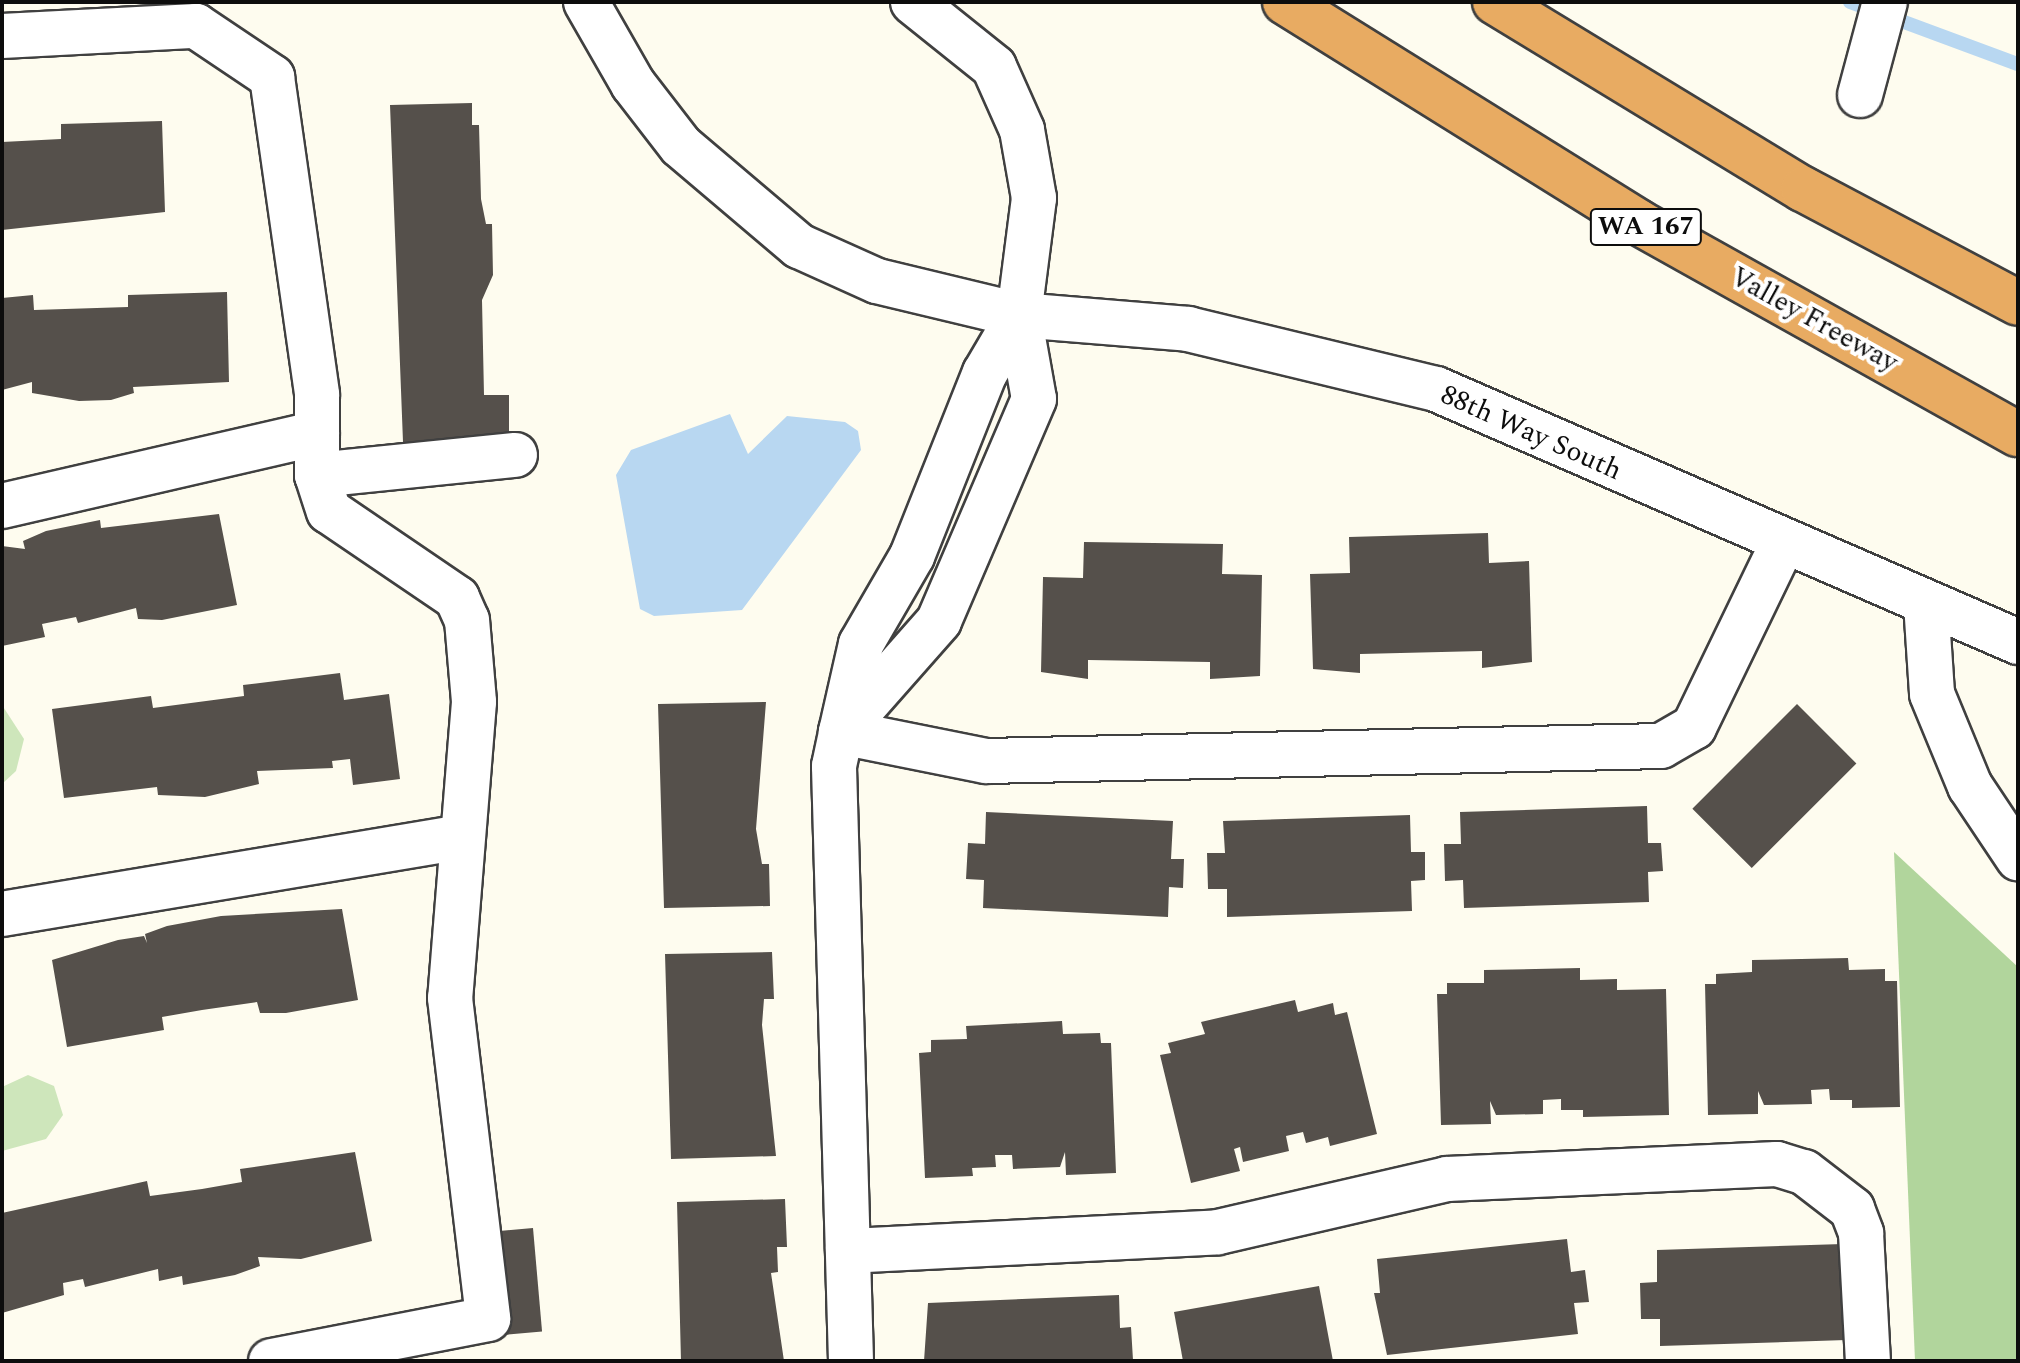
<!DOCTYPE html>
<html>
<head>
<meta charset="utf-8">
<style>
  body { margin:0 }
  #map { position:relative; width:2020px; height:1363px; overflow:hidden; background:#fefcef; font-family:Spectral,serif }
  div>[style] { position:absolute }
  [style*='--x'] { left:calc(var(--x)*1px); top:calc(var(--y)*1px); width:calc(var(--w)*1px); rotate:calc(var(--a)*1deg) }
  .green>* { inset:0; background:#cee6bb }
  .forest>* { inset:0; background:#b1d59c }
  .water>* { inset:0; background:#b8d7f1 }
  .stream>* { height:14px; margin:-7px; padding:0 7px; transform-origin:7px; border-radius:7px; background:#b8d7f1 }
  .building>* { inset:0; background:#55504b; transform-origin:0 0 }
  .roads { filter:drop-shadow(2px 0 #404040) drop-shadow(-2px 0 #404040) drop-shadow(0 2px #404040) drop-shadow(0 -2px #404040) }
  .minor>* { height:44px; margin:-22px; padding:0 22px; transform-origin:22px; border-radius:22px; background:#fff }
  .highway>* { height:44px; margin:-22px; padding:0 22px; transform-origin:22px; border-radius:22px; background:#e8ab62 }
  span { translate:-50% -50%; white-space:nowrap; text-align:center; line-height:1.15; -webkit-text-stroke:8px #fff; paint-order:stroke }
  .shield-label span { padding:2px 6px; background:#fff; border:2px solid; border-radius:6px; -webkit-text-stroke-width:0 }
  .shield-label { font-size:26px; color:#0d0d0d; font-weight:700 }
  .street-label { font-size:28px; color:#0d0d0d }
  .frame { position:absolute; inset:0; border:4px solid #0d0d0d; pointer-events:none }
</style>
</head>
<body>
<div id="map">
  <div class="green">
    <i style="clip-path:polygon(2px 705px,24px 739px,16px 771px,2px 784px)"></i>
    <i style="clip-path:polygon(28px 1075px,54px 1086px,63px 1115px,46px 1139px,2px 1151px,2px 1087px)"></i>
  </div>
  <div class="forest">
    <i style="clip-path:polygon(1894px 852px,2018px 967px,2018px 1361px,1915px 1361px)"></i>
  </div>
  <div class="water">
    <i style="clip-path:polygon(730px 414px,748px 454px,787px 416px,845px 422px,858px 431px,861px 450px,742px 610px,654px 616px,640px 609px,616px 475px,631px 450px)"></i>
  </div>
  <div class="stream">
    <i style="--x:1850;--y:2;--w:179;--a:20.3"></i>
  </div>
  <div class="building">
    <i style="clip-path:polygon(472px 103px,472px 125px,479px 125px,481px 199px,486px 224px,492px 224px,493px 275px,482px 300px,484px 395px,509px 395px,509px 440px,403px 442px,390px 105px)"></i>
    <i style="clip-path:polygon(162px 121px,165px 212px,2px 230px,2px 142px,61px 139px,61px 124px)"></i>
    <i style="clip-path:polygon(227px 292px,229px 382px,133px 387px,134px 393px,111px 400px,79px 401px,32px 393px,32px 382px,2px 390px,2px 298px,33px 295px,34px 310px,128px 307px,128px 295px)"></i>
    <i style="clip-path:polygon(219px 514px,237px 605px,162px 620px,138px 619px,136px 608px,78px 623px,76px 617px,42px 624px,45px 637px,2px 646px,2px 546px,25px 549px,23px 541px,46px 531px,100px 520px,101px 528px)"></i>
    <i style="clip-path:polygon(1488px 533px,1489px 563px,1529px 561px,1532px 662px,1482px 668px,1482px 651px,1360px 654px,1360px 673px,1313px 669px,1310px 574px,1350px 573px,1349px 537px)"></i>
    <i style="clip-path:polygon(1084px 542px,1223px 544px,1222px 574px,1262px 575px,1260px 676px,1210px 679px,1210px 662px,1088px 660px,1088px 679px,1041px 672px,1043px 577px,1083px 578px)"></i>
    <i style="clip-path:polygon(340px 673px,344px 700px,389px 694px,400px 779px,353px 785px,350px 759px,332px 761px,333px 768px,257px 771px,259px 784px,205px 797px,158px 795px,157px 787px,64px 798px,52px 709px,151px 696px,153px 708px,244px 696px,243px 685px)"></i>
    <i style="clip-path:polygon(766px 702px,756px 829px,762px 864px,769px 864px,770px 906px,664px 908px,658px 704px)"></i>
    <i style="left:1797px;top:704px;width:84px;height:148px;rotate:45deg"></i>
    <i style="clip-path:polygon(1647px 806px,1648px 843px,1661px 843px,1663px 871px,1648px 872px,1649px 902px,1464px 908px,1463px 880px,1445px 881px,1444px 844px,1461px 844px,1460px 812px)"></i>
    <i style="clip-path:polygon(986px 812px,1173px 821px,1171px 859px,1184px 859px,1183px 888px,1169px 887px,1168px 917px,983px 908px,984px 880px,966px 879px,968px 843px,985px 844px)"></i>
    <i style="clip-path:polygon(1410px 815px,1411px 852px,1425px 852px,1425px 880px,1411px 881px,1412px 911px,1227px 917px,1227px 889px,1208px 889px,1207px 853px,1225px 853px,1223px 821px)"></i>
    <i style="clip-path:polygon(342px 909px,358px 1000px,286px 1013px,260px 1013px,257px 1002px,202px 1010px,162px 1017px,164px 1030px,67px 1047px,52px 960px,118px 940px,144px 936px,147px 943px,145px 934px,167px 926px,221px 916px)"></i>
    <i style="clip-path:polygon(772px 952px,774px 999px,764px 999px,762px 1025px,776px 1156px,671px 1159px,665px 954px)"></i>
    <i style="clip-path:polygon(1848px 958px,1849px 970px,1885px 969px,1885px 981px,1897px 981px,1900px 1107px,1852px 1108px,1852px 1100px,1830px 1100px,1829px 1089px,1811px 1090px,1812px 1104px,1764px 1105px,1758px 1091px,1758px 1114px,1708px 1115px,1705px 984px,1716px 984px,1716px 974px,1752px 972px,1752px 960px)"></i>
    <i style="clip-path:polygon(1580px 968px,1580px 980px,1617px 979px,1617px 990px,1666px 989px,1669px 1115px,1583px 1117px,1583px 1110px,1561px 1110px,1561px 1099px,1543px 1100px,1543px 1114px,1496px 1115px,1490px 1101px,1491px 1124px,1441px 1125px,1437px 994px,1447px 994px,1447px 983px,1484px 983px,1484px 970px)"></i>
    <i style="clip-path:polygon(1295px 1000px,1298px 1012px,1333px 1003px,1335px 1015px,1347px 1012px,1377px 1134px,1330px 1146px,1328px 1137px,1306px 1143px,1303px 1132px,1286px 1136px,1289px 1151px,1243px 1162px,1240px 1147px,1234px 1149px,1240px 1171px,1191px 1183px,1160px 1055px,1171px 1053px,1168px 1043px,1205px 1034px,1201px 1022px)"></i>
    <i style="clip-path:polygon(1062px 1021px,1063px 1034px,1100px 1033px,1101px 1043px,1111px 1043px,1116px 1173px,1066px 1175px,1065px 1152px,1060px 1167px,1013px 1169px,1012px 1155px,995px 1155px,996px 1167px,972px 1168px,973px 1176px,925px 1178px,919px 1053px,931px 1052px,931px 1040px,967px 1039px,966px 1026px)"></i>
    <i style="clip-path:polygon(355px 1152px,372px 1241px,301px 1259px,258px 1257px,260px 1266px,235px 1275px,183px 1285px,182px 1276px,159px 1281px,158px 1269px,85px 1287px,83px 1279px,63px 1283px,64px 1295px,2px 1313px,2px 1213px,147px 1181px,150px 1196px,202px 1189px,242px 1182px,240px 1169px)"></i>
    <i style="clip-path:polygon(785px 1199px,787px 1247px,777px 1247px,778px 1272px,771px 1273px,784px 1361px,681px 1361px,677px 1202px)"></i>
    <i style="left:533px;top:1228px;width:104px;height:36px;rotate:85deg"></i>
    <i style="clip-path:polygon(1567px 1239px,1571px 1272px,1585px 1270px,1589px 1302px,1574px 1303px,1578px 1334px,1387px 1355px,1374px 1293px,1380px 1293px,1377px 1259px)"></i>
    <i style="clip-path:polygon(1843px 1244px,1846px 1340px,1660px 1346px,1660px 1319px,1641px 1319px,1640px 1283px,1657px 1282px,1657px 1250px)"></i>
    <i style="clip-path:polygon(1319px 1286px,1333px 1361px,1183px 1361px,1174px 1312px)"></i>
    <i style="clip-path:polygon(1119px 1295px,1120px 1328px,1131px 1327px,1133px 1360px,924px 1361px,928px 1303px)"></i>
  </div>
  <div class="roads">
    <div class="minor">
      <i style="--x:586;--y:2;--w:95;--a:60.2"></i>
      <i style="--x:633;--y:84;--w:78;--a:52.3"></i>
      <i style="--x:681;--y:146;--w:155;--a:40.3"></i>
      <i style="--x:799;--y:246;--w:85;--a:24.2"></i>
      <i style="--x:877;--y:281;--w:146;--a:13.5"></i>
      <i style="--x:1019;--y:315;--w:170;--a:4.7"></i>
      <i style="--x:1188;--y:329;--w:255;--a:13.6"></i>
      <i style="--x:1436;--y:389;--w:635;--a:23.49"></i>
      <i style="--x:913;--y:2;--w:104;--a:38.7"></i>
      <i style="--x:994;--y:67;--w:69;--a:66"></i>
      <i style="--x:1022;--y:130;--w:69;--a:80"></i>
      <i style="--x:1034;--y:198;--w:118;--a:97.3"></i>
      <i style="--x:2;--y:36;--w:194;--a:-3"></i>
      <i style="--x:196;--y:26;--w:92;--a:33.9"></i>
      <i style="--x:272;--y:77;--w:321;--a:81.9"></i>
      <i style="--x:317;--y:395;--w:80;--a:90"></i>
      <i style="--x:317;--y:475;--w:38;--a:72"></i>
      <i style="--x:329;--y:511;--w:155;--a:34.2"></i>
      <i style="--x:457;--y:598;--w:24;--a:66"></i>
      <i style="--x:467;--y:620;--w:82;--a:85.1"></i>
      <i style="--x:474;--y:702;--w:297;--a:94.6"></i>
      <i style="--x:450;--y:998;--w:323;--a:83.2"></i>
      <i style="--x:488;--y:1319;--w:221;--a:169"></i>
      <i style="--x:1860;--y:95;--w:96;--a:-75"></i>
      <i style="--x:1019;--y:315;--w:85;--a:79.9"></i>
      <i style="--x:1034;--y:399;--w:241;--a:113.2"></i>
      <i style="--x:939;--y:621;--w:148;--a:131.4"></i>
      <i style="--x:841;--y:732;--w:90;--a:-77.2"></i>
      <i style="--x:861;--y:644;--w:102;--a:-59.9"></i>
      <i style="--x:912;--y:556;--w:197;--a:-68.3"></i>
      <i style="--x:985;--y:373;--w:67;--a:-59.6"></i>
      <i style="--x:317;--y:475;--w:199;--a:-5.8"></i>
      <i style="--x:2;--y:506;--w:323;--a:-13"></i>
      <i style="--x:1926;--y:603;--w:91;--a:86.2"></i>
      <i style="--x:1932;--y:694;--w:100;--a:67.6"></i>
      <i style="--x:1970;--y:786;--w:87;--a:56.3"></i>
      <i style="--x:2;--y:914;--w:464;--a:-9.5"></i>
      <i style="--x:848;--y:1251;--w:370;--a:-2.9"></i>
      <i style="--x:1218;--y:1232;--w:235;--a:-13"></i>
      <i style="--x:1447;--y:1179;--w:330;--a:-2.6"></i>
      <i style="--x:1777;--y:1164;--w:28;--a:17"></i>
      <i style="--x:1804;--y:1172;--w:61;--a:37.6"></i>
      <i style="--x:1852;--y:1209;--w:26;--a:69"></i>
      <i style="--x:1861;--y:1233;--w:128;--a:86.9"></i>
      <i style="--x:851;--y:1361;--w:595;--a:-91.64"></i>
      <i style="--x:834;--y:766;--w:35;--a:-78"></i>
      <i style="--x:841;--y:732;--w:148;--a:11.3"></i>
      <i style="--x:986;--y:761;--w:675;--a:-1.27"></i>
      <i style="--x:1661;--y:746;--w:38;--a:-30"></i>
      <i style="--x:1694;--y:727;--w:204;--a:-64.2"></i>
    </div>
    <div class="highway">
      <i style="--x:1285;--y:2;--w:416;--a:31.9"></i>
      <i style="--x:1638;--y:222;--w:435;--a:29.2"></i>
      <i style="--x:1495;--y:2;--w:360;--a:31.3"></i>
      <i style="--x:1803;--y:189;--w:243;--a:27.9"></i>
    </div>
  </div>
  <div class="shield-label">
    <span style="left:1646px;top:227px">WA 167</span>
  </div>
  <div class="street-label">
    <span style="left:1814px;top:320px;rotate:29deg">Valley Freeway</span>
    <span style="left:1531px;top:433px;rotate:24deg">88th Way South</span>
  </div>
  <div class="frame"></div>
</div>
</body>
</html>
